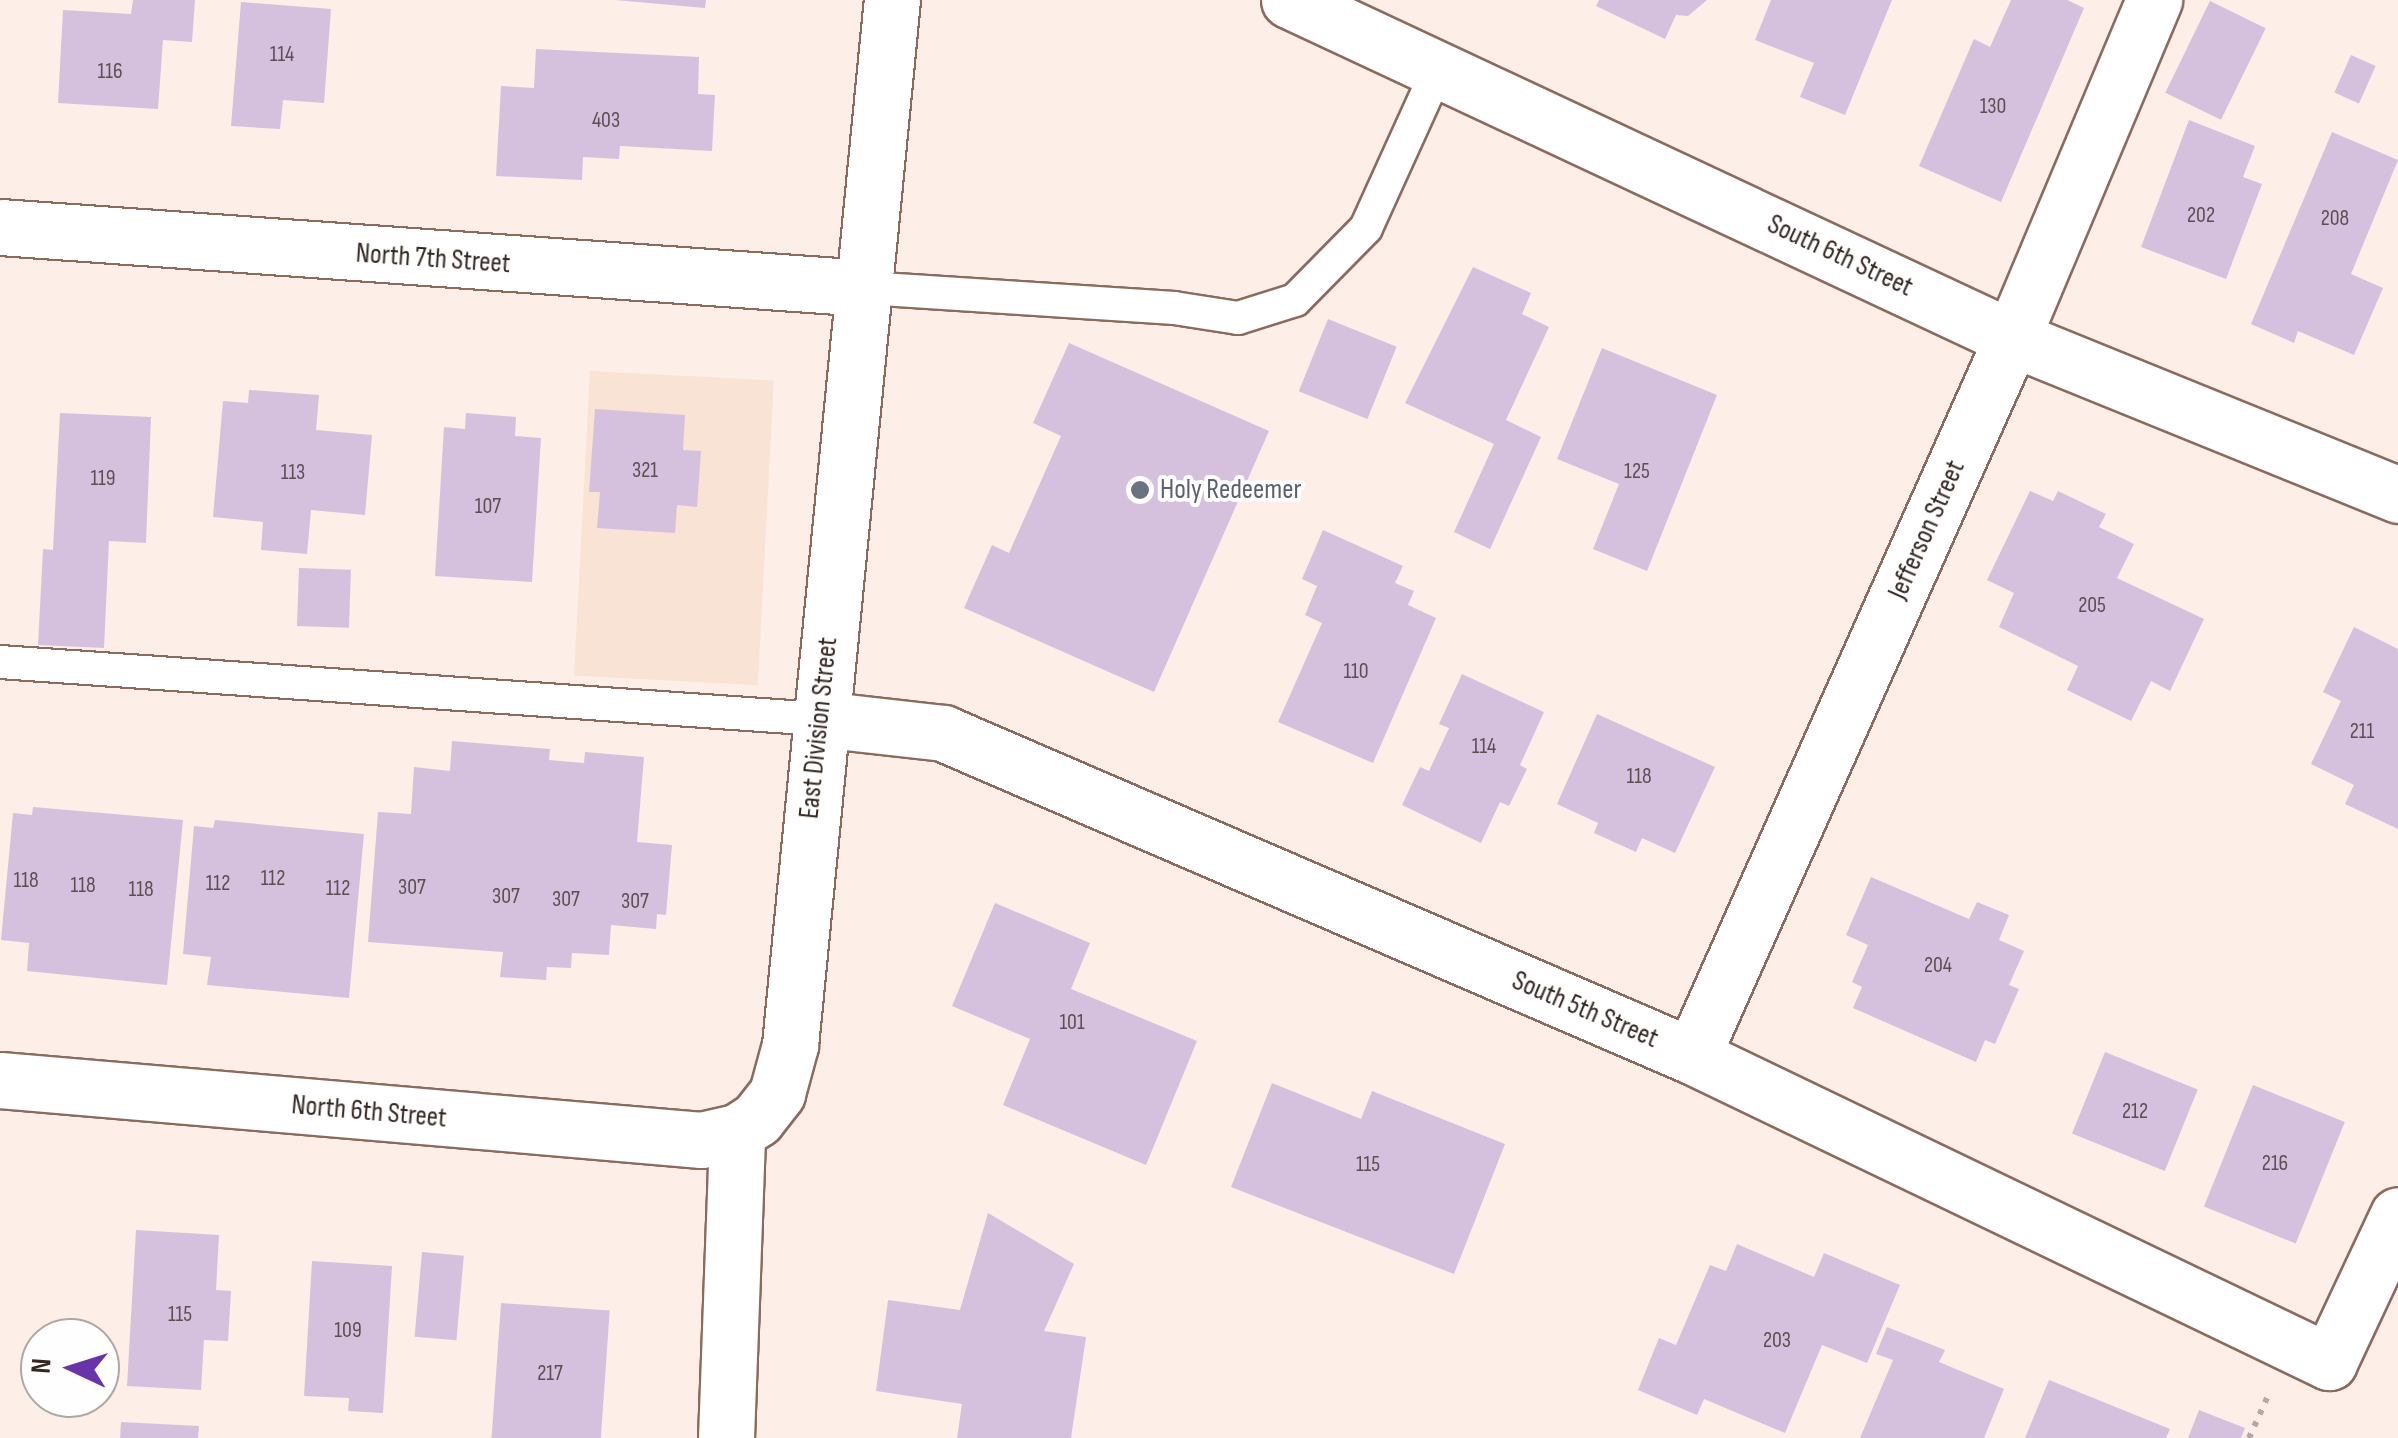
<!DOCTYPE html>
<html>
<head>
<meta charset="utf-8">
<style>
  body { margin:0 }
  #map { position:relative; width:2398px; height:1438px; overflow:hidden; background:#fdeee8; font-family:"Sofia Sans Condensed",sans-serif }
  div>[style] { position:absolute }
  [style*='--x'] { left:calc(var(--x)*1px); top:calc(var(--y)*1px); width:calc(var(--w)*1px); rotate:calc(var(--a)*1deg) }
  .commercial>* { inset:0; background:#f8e3d4; transform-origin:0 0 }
  .building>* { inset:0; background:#d5c1de; transform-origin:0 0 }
  .path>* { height:6px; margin-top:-3px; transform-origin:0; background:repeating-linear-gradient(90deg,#b6a8a2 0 5px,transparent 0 13px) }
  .roads { filter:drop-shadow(2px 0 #8b6b5f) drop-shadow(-2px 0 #8b6b5f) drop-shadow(0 2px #8b6b5f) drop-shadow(0 -2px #8b6b5f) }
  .lane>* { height:32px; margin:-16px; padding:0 16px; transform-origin:16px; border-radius:16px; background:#fff }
  .street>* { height:55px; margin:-27.5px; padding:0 27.5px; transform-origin:27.5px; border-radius:27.5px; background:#fff }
  .secondary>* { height:55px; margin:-27.5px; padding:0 27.5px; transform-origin:27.5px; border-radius:27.5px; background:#fff }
  .dots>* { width:28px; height:28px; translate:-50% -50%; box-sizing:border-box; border:5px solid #fefefe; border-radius:50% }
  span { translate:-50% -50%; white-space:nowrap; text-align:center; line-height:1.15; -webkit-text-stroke:8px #fefefe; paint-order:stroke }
  .number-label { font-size:22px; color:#5c4e51 }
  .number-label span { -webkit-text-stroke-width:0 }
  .street-label { font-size:28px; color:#342722 }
  .worship-label { font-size:28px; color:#5b616d }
  .left { translate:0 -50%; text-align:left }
  .north { position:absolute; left:20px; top:1318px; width:100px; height:100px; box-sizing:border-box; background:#fefefe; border:2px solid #ada8a6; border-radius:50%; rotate:274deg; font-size:28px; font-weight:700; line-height:40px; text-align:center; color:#342722 }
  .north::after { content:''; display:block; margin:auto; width:35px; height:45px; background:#6933aa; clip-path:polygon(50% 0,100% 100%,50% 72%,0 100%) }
</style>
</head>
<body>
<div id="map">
  <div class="commercial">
    <i style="left:590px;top:371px;width:184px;height:305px;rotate:3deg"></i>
  </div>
  <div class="building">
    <i style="clip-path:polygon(133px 0,195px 0,192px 42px,163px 40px,158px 109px,58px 103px,63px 10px,131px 14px)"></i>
    <i style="clip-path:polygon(615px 0,706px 0,705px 8px)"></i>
    <i style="clip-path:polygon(1599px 0,1707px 0,1688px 16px,1676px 15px,1665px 39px,1596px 6px)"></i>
    <i style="clip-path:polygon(1771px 0,1892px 0,1845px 115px,1800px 97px,1814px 63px,1755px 40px)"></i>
    <i style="clip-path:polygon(2011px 0,2067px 0,2084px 8px,2001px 202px,1919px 166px,1974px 39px,1990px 47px)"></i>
    <i style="left:2210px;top:1px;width:62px;height:102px;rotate:26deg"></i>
    <i style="clip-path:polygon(241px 2px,331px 9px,324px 103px,283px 100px,280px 129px,231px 126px)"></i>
    <i style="clip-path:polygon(536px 49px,699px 57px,698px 94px,715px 95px,712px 151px,620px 146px,619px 159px,583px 157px,582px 180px,496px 176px,501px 86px,534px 88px)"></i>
    <i style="left:2351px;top:55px;width:27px;height:41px;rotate:24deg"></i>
    <i style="clip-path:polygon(2189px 120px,2255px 146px,2243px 177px,2262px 184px,2226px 279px,2141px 247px)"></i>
    <i style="clip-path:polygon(2332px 132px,2398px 160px,2351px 274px,2383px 288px,2354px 355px,2298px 331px,2294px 343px,2251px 324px)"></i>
    <i style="clip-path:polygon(1473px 267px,1531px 293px,1522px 314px,1549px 327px,1506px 420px,1541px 437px,1490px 549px,1454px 532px,1494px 444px,1405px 403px)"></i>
    <i style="left:1328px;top:319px;width:74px;height:78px;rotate:22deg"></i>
    <i style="clip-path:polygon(1069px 343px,1269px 431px,1154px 692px,964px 608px,992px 545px,1009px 553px,1061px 436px,1033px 423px)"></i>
    <i style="clip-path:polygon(1602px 348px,1717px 395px,1647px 571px,1593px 549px,1619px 484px,1557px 459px)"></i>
    <i style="clip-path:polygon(249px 390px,319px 395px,316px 430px,372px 435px,365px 515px,311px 510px,307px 554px,261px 550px,263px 522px,213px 517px,223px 401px,248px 403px)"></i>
    <i style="clip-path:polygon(595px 409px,685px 415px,683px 450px,701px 451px,697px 507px,677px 505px,675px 533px,597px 528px,600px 492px,589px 492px)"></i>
    <i style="clip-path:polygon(60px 413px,151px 417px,146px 543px,109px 541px,104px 648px,38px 645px,43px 549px,53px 550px)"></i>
    <i style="clip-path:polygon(466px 413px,516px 417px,515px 436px,541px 438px,532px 582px,435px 576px,444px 427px,465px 429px)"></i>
    <i style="clip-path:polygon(2030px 491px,2053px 501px,2058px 491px,2106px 514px,2099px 527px,2134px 544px,2117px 578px,2204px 619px,2170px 691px,2151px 681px,2131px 721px,2067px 690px,2078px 666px,1999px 627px,2014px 593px,1987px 580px)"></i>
    <i style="clip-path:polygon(1323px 530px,1403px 566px,1395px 583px,1414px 591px,1408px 605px,1436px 618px,1373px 763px,1278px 722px,1322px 623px,1305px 615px,1317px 586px,1302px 579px)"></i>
    <i style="left:299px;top:568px;width:52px;height:58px;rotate:2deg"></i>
    <i style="clip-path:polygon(2354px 627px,2398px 649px,2398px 829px,2345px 804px,2354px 785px,2311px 764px,2341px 701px,2323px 692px)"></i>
    <i style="clip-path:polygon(1462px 674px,1544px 712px,1520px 765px,1527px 769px,1509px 806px,1500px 802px,1481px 843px,1402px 805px,1420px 767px,1429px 771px,1449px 728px,1439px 724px)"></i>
    <i style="clip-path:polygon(1597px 714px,1715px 767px,1675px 853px,1642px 838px,1636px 852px,1594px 833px,1598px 823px,1557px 804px)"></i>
    <i style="clip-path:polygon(452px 741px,550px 749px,549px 760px,584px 763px,585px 752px,644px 757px,637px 842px,672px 845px,666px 915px,657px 914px,656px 929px,611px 925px,609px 955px,572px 953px,571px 968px,547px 967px,546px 980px,500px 977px,503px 952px,368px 942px,378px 812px,411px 814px,414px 767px,450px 771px)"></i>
    <i style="clip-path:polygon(33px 807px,183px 820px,167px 985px,27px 971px,29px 943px,1px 940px,13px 813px,32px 815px)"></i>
    <i style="clip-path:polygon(215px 820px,364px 834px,349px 998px,207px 985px,211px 957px,183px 954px,194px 826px,213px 828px)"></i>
    <i style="clip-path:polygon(1871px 877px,1969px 919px,1977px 902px,2009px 915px,1999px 940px,2024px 951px,2009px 985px,2019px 989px,1995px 1044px,1985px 1040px,1976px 1062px,1853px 1008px,1862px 987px,1852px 982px,1868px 945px,1846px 935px)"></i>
    <i style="clip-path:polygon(995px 903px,1090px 943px,1071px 989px,1197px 1041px,1146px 1165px,1003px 1105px,1030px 1039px,952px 1006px)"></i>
    <i style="left:2105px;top:1052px;width:100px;height:88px;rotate:22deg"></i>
    <i style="clip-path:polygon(1272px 1083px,1361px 1119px,1372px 1091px,1505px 1144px,1454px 1274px,1231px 1187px)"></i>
    <i style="left:2253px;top:1085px;width:99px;height:131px;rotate:22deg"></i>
    <i style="clip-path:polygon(988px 1213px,1074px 1264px,1044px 1331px,1086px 1337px,1071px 1438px,957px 1438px,962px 1404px,876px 1391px,888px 1300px,960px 1310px)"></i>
    <i style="clip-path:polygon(136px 1230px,219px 1235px,216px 1290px,231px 1291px,228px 1341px,204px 1340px,201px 1390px,127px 1386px)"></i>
    <i style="clip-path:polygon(1737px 1244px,1814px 1277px,1824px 1253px,1900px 1285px,1867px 1363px,1822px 1345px,1785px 1433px,1704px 1399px,1697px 1415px,1638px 1390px,1659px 1338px,1676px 1345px,1710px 1265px,1726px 1271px)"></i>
    <i style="left:422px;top:1252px;width:42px;height:85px;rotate:5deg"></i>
    <i style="clip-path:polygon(312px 1261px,392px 1266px,383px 1413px,348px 1411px,349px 1398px,304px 1396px)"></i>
    <i style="left:501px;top:1303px;width:109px;height:135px;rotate:4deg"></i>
    <i style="clip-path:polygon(1887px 1327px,1945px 1350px,1939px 1362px,2004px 1389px,1984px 1438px,1860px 1438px,1893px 1360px,1876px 1354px)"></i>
    <i style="clip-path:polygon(2049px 1380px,2170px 1429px,2166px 1438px,2025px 1438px)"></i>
    <i style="clip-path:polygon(2199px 1410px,2245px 1428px,2241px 1438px,2188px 1438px)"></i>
    <i style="clip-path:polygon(121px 1422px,199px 1426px,198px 1438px,120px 1438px)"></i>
  </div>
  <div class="path">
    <i style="--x:2249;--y:1438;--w:44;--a:-65.8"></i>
  </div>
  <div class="roads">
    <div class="lane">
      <i style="--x:866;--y:288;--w:309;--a:3.7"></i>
      <i style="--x:1174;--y:308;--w:65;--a:8.9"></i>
      <i style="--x:1238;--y:318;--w:60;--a:-17.5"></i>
      <i style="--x:1295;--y:300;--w:101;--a:-45.4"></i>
      <i style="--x:1366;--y:228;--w:177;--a:-65.6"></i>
      <i style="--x:0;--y:662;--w:821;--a:3.98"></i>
    </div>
    <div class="street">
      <i style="--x:1289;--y:0;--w:798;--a:25.06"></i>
      <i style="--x:2012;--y:338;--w:417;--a:22.1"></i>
      <i style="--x:0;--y:227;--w:868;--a:4.03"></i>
      <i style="--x:819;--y:719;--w:125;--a:6.4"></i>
      <i style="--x:943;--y:733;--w:816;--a:23.33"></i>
      <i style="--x:1692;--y:1056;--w:707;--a:25.66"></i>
      <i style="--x:2329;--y:1362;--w:162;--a:-64.9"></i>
      <i style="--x:1692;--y:1056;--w:786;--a:-65.98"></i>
      <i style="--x:2012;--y:338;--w:367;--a:-67.2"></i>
      <i style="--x:726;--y:1438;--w:306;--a:-87.9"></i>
    </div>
    <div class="secondary">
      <i style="--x:0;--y:1080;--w:704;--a:4.89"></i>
      <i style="--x:701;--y:1140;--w:37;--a:-13"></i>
      <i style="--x:737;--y:1132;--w:24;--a:-33"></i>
      <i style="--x:757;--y:1119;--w:33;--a:-52"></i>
      <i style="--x:777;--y:1093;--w:50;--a:-74.8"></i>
      <i style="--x:790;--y:1045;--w:1050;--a:-84.43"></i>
    </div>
  </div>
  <div class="dots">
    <i style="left:1140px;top:490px;background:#6b7280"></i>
  </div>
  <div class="number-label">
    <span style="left:282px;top:55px">114</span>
    <span style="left:110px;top:72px">116</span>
    <span style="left:1993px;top:107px">130</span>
    <span style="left:606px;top:121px">403</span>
    <span style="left:2201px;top:216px">202</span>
    <span style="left:2335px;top:219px">208</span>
    <span style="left:645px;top:471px">321</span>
    <span style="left:1637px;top:472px">125</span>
    <span style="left:293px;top:473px">113</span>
    <span style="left:103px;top:479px">119</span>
    <span style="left:488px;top:507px">107</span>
    <span style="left:2092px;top:606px">205</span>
    <span style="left:1356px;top:672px">110</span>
    <span style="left:2362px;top:732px">211</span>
    <span style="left:1484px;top:747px">114</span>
    <span style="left:1639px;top:777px">118</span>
    <span style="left:273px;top:879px">112</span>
    <span style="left:26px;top:881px">118</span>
    <span style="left:218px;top:884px">112</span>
    <span style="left:83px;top:886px">118</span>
    <span style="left:412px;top:888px">307</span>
    <span style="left:338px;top:889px">112</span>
    <span style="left:141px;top:890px">118</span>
    <span style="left:506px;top:897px">307</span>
    <span style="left:566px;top:900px">307</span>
    <span style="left:635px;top:902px">307</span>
    <span style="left:1938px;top:966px">204</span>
    <span style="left:1072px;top:1023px">101</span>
    <span style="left:2135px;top:1112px">212</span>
    <span style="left:2275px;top:1164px">216</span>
    <span style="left:1368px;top:1165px">115</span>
    <span style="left:180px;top:1315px">115</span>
    <span style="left:348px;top:1331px">109</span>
    <span style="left:1777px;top:1341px">203</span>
    <span style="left:550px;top:1374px">217</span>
  </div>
  <div class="street-label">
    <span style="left:1840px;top:256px;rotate:25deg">South 6th Street</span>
    <span style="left:433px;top:259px;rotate:4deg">North 7th Street</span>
    <span style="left:1927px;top:530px;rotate:-66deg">Jefferson Street</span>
    <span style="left:819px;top:728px;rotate:-84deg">East Division Street</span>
    <span style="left:1585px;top:1010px;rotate:23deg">South 5th Street</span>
    <span style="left:369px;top:1112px;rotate:5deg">North 6th Street</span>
  </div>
  <div class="worship-label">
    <span class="left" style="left:1160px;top:490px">Holy Redeemer</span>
  </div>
  <div class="north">N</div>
</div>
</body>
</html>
